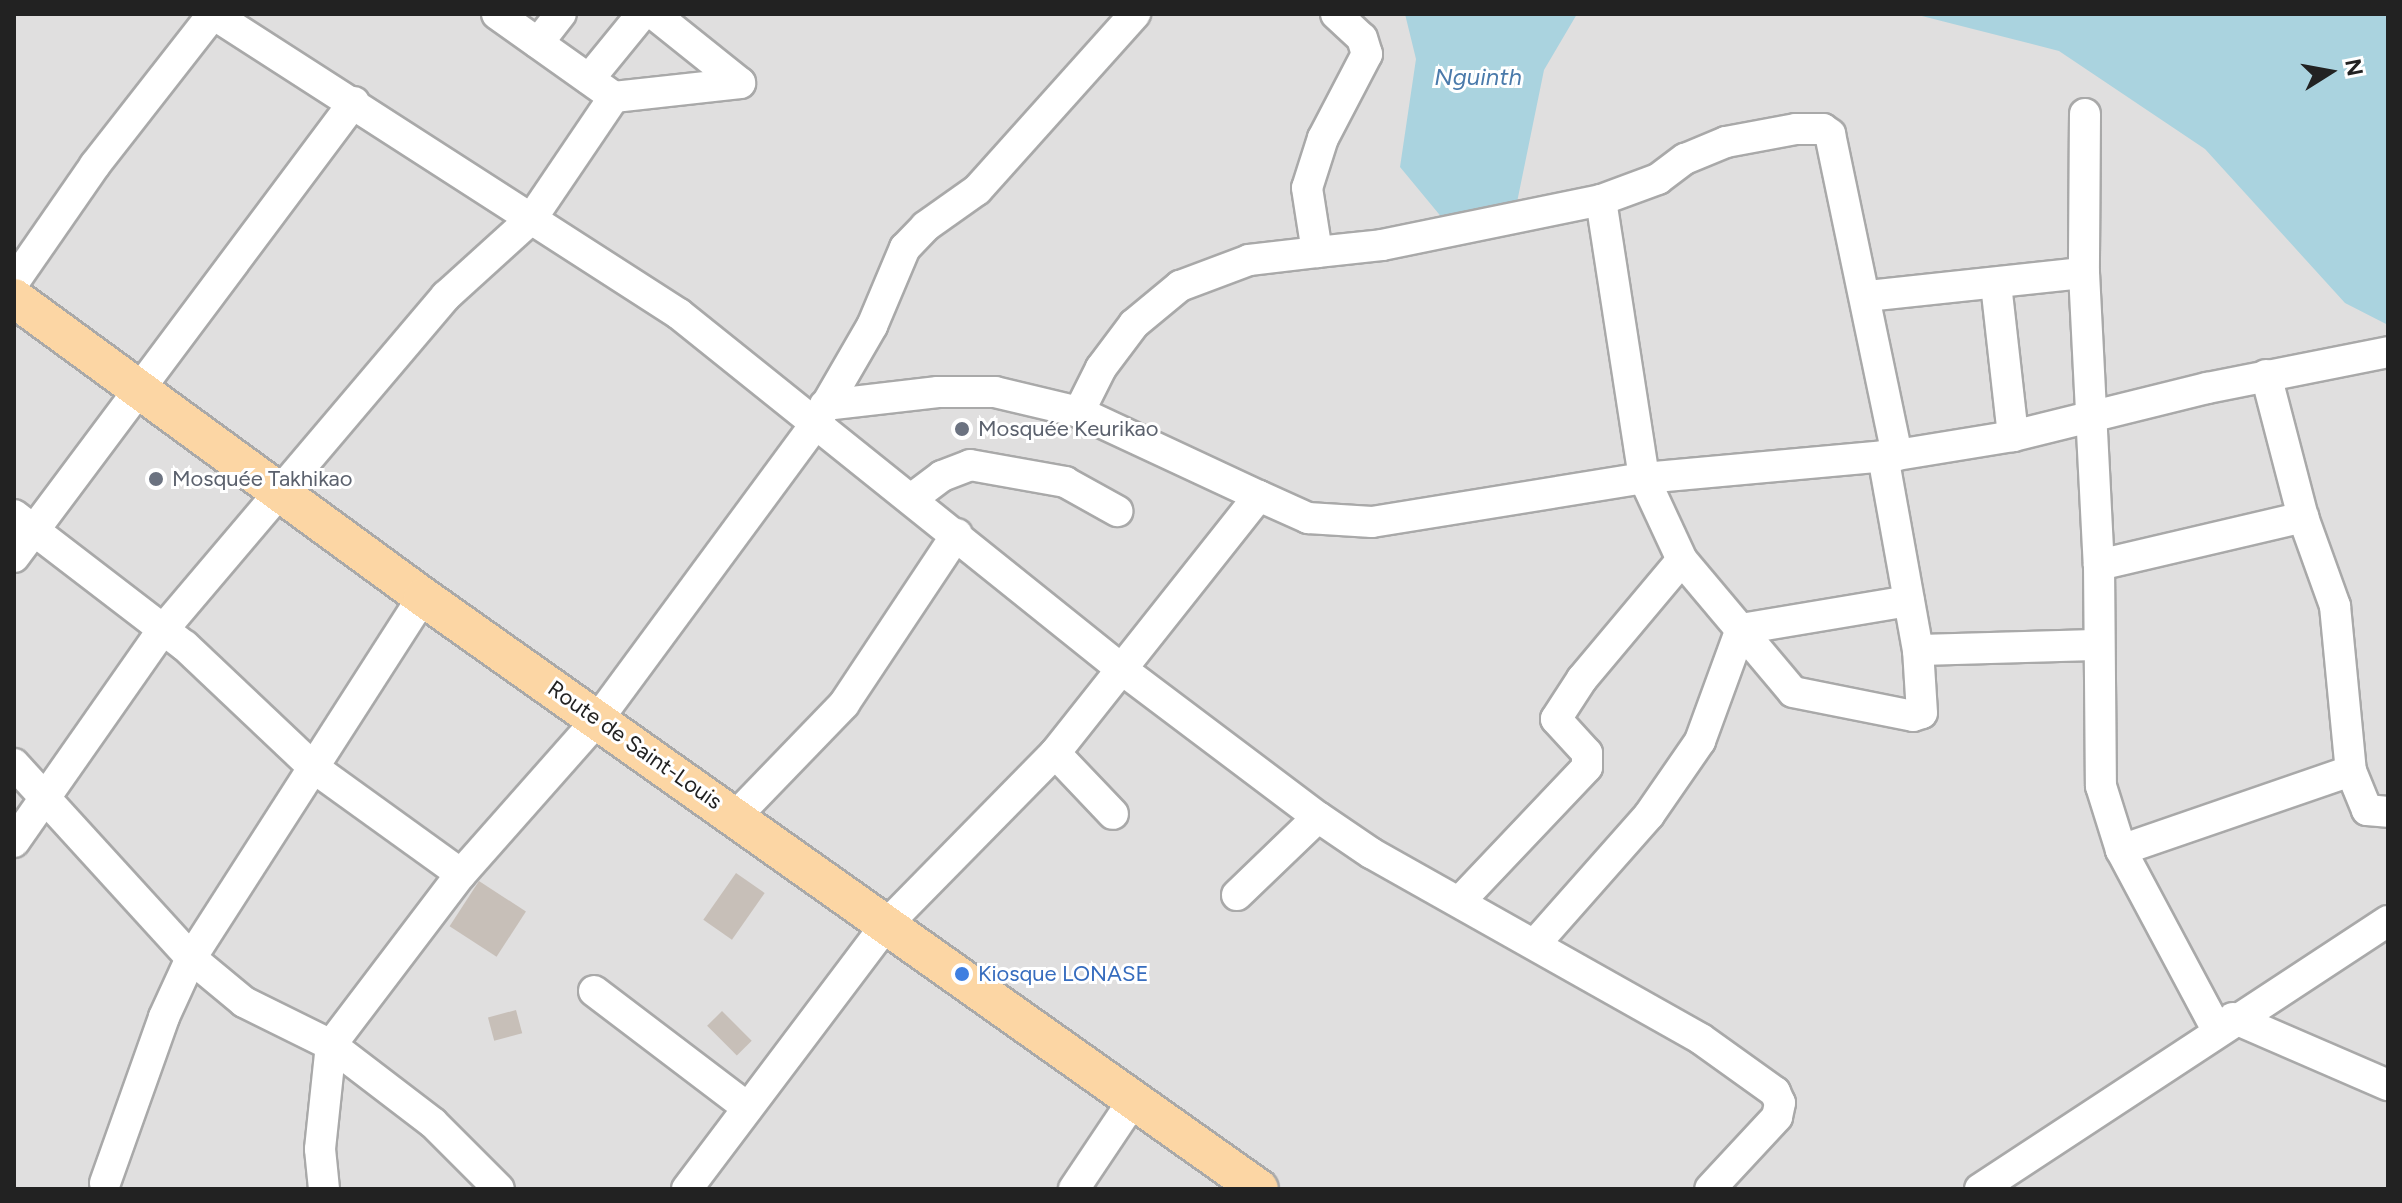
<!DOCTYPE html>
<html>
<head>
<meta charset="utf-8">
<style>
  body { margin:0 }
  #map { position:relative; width:2402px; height:1203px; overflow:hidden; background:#f2efe9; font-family:Figtree,sans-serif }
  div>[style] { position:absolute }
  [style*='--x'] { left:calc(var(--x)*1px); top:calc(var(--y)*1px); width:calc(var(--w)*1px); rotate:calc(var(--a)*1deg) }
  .residential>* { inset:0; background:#e0dfdf; transform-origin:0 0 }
  .water>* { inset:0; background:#aad3df }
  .building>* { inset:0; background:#c7bfb8; transform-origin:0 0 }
  .roads { filter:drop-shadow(2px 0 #a9a9a9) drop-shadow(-2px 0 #a9a9a9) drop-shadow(0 2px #a9a9a9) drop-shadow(0 -2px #a9a9a9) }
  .minor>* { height:30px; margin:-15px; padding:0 15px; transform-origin:15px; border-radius:15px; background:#fff }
  .major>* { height:38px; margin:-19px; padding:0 19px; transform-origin:19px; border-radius:19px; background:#fcd6a4 }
  .dots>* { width:22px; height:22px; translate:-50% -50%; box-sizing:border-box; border:4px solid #fff; border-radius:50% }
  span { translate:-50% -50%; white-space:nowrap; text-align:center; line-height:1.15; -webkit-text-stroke:6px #fff; paint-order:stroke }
  .worship-label { font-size:22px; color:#5b616d }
  .left { translate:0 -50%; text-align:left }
  .street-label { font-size:22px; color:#222 }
  .shop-label { font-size:22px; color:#366cbe }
  .water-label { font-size:24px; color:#4a7aab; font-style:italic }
  .frame { position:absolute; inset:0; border:16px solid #222; pointer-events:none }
  .north { position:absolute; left:2290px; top:32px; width:80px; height:80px; -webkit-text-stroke:6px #fff; paint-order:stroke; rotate:79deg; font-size:22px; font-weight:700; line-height:32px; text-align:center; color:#222 }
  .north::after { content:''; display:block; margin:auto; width:28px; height:36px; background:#222; clip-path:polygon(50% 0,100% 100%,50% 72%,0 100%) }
</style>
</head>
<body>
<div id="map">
  <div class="residential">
    <i style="left:14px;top:14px;width:2374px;height:1175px"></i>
  </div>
  <div class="water">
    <i style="clip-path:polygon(1405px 14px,1577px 14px,1544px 70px,1515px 212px,1448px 225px,1400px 167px,1416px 59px)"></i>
    <i style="clip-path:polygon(1914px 14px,2388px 14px,2388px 325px,2345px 303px,2205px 149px,2059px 51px)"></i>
  </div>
  <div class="building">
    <i style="left:736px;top:873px;width:35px;height:57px;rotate:35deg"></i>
    <i style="left:479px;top:881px;width:56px;height:54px;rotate:33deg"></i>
    <i style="left:516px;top:1010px;width:24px;height:29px;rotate:75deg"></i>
    <i style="left:722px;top:1011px;width:42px;height:21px;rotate:45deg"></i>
  </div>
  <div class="roads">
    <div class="minor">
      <i style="--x:213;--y:14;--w:554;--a:32.77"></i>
      <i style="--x:679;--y:314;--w:566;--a:38.75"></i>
      <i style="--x:1120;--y:668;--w:248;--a:37"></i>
      <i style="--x:1318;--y:817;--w:64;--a:34.2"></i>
      <i style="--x:1371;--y:853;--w:379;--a:29.4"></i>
      <i style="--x:1701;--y:1039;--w:91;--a:35.6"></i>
      <i style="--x:1775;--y:1092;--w:12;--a:66"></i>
      <i style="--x:1780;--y:1103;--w:14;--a:102"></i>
      <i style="--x:1777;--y:1117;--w:98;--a:132.9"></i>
      <i style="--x:497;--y:14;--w:143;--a:35.4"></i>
      <i style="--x:614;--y:97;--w:127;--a:-6.3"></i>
      <i style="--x:654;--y:14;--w:110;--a:38.7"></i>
      <i style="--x:1336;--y:14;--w:35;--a:43"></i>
      <i style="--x:1362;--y:38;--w:17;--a:73"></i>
      <i style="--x:1367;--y:54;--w:95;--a:117.6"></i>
      <i style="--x:1323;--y:138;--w:52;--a:107.7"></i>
      <i style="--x:1307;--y:188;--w:65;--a:81.1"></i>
      <i style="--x:1317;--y:252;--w:65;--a:-6.1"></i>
      <i style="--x:1382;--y:245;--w:224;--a:-11.6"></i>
      <i style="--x:1601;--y:200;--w:61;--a:-20.2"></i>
      <i style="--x:1658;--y:179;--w:34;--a:-37"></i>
      <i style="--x:1685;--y:159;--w:44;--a:-22.5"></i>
      <i style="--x:1726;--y:142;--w:71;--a:-10.5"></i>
      <i style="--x:1796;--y:129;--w:27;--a:0"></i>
      <i style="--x:1823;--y:129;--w:9;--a:36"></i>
      <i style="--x:1830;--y:134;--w:328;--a:78.2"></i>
      <i style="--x:538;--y:43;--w:37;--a:-52"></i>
      <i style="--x:589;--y:79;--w:84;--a:-50.8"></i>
      <i style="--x:2085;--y:114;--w:159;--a:90.4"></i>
      <i style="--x:2084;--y:273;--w:292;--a:87.1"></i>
      <i style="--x:2099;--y:565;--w:221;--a:89.5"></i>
      <i style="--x:2101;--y:786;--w:67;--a:72.6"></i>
      <i style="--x:2121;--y:850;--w:204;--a:61.9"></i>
      <i style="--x:1601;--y:200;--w:281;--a:81.2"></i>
      <i style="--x:1644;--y:478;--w:90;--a:65.1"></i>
      <i style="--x:1682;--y:560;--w:172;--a:49.9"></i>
      <i style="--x:1793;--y:692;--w:122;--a:11.3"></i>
      <i style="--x:1913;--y:716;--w:9;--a:-18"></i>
      <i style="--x:1922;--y:713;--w:63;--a:-93.6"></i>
      <i style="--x:14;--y:282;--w:142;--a:-55.3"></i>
      <i style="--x:95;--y:165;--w:192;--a:-52"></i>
      <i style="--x:1996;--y:284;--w:153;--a:83.6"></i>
      <i style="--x:1867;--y:296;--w:218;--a:-6.1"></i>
      <i style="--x:2266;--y:375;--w:147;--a:75.4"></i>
      <i style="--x:2303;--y:517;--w:95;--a:70.2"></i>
      <i style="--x:2335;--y:606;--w:166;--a:84.5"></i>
      <i style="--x:2351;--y:771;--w:42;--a:67.7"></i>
      <i style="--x:2367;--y:810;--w:21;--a:5"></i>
      <i style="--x:1079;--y:412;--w:49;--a:-63.4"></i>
      <i style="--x:1101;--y:368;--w:55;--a:-53.1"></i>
      <i style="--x:1134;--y:324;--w:60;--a:-39.6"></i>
      <i style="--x:1180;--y:286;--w:74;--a:-20.6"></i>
      <i style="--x:1249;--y:260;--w:68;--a:-6.7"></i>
      <i style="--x:1883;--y:456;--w:197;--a:79.8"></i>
      <i style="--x:1918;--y:650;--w:179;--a:-1.6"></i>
      <i style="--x:1259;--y:496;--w:54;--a:24.2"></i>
      <i style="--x:1308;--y:518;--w:64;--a:3.6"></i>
      <i style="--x:1372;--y:522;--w:276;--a:-9.2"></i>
      <i style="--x:1644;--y:478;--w:254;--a:-5.2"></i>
      <i style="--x:1897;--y:455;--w:118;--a:-9.3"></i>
      <i style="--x:2013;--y:436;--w:200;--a:-13.9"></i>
      <i style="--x:2207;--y:388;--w:185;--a:-11.2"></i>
      <i style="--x:914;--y:497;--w:35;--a:-37"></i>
      <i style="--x:942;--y:476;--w:30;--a:-21"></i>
      <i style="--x:970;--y:465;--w:97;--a:10.1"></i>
      <i style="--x:1065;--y:482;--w:60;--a:29.1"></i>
      <i style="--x:14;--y:515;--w:215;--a:37.5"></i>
      <i style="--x:185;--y:646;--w:178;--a:43.4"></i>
      <i style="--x:314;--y:768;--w:181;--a:35.8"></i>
      <i style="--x:14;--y:557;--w:568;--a:-53.23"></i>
      <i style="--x:2099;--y:565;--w:210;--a:-13.2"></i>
      <i style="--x:1055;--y:753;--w:84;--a:46.4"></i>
      <i style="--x:14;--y:764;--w:263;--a:47.6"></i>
      <i style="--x:191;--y:958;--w:69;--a:39.7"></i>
      <i style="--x:244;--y:1002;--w:97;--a:26.3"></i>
      <i style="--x:331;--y:1045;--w:215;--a:-52.8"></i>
      <i style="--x:461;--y:874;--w:207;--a:-48.5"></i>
      <i style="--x:598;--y:719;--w:364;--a:-53.6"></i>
      <i style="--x:814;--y:426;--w:116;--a:-59.9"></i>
      <i style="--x:872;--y:326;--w:85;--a:-67.1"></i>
      <i style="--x:905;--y:248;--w:30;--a:-46"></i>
      <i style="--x:926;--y:226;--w:62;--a:-35.2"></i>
      <i style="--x:977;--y:190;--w:237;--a:-48.1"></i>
      <i style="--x:736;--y:816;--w:156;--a:-46"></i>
      <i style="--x:844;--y:704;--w:204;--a:-56.4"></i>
      <i style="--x:14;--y:842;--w:256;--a:-55"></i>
      <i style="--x:161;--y:632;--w:441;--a:-49.7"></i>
      <i style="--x:446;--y:296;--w:116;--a:-42.2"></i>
      <i style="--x:532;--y:218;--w:146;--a:-55.9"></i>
      <i style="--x:2121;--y:850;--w:243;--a:-19"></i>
      <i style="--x:1237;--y:895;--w:112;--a:-43.9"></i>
      <i style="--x:1461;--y:900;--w:183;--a:-46.5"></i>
      <i style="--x:1587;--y:767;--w:14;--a:-90"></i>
      <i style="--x:1587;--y:753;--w:46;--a:-132.4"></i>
      <i style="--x:1556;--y:719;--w:48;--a:-57"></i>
      <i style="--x:1582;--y:679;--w:155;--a:-50"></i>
      <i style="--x:1535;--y:944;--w:172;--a:-48.5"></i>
      <i style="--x:1649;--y:815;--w:90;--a:-55.4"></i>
      <i style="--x:1700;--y:741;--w:119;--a:-69.9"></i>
      <i style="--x:1741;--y:629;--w:170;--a:-9.5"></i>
      <i style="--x:594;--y:991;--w:193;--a:37.2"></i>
      <i style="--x:2233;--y:1018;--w:169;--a:23.4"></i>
      <i style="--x:105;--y:1183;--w:176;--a:-70.4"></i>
      <i style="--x:164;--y:1017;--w:65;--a:-65.4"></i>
      <i style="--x:191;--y:958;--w:429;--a:-57.3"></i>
      <i style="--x:324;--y:1189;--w:40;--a:-95.7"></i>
      <i style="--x:320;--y:1149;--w:105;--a:-84"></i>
      <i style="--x:331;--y:1045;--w:128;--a:37.4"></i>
      <i style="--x:433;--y:1123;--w:93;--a:45"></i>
      <i style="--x:687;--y:1189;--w:332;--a:-53"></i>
      <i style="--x:887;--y:924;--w:240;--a:-45.5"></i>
      <i style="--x:1055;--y:753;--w:328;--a:-51.6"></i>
      <i style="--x:1259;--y:496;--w:199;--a:-155"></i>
      <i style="--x:1079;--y:412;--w:86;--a:-166.6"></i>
      <i style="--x:995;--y:392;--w:57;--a:180"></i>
      <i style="--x:938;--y:392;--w:114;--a:173.4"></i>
      <i style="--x:1074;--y:1189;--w:106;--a:-56.2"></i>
      <i style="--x:1980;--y:1189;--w:488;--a:-33.3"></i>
    </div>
    <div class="major">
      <i style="--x:14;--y:298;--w:507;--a:36.17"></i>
      <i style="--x:423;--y:597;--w:1024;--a:35.3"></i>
    </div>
  </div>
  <div class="dots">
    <i style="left:962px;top:429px;background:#6b7280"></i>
    <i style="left:156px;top:479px;background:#6b7280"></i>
    <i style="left:962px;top:974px;background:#3f7fe0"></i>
  </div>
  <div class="worship-label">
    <span class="left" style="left:978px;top:429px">Mosquée Keurikao</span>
    <span class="left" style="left:172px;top:479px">Mosquée Takhikao</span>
  </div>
  <div class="street-label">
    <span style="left:635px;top:745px;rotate:35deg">Route de Saint-Louis</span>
  </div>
  <div class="shop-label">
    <span class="left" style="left:978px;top:974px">Kiosque LONASE</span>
  </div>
  <div class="water-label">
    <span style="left:1478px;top:77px">Nguinth</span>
  </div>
  <div class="frame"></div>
  <div class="north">N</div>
</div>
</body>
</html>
